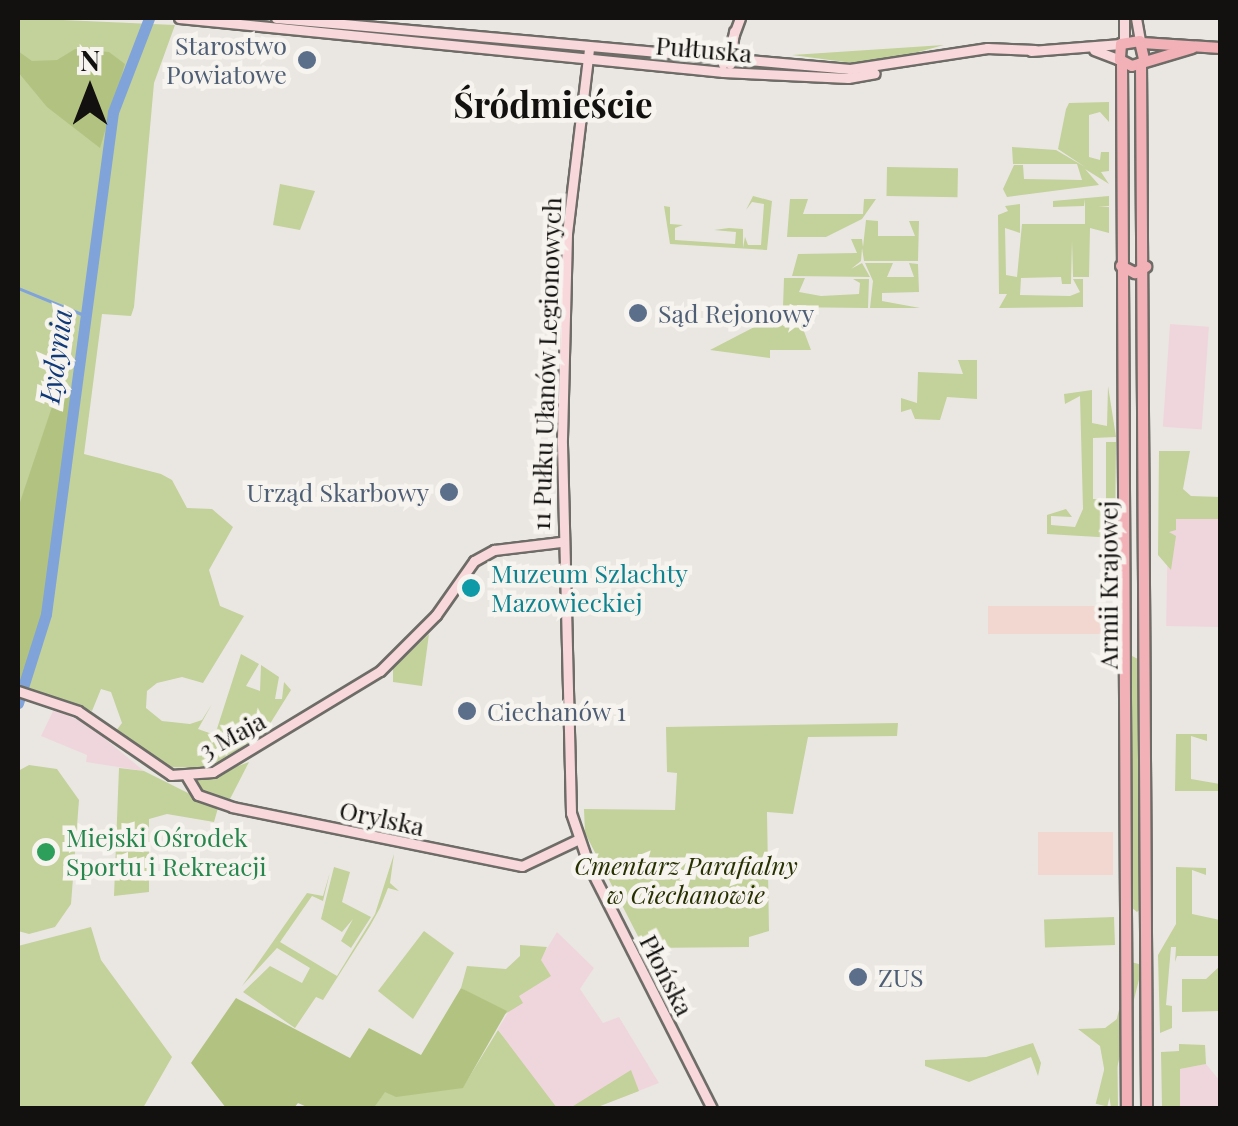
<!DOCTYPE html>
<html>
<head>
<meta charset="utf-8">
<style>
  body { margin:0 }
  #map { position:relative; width:1238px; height:1126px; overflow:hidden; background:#eae7e2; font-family:"Playfair Display",serif }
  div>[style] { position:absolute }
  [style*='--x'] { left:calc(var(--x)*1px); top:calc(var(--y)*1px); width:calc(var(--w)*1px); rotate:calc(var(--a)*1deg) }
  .commercial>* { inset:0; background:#efd6dd; transform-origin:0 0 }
  .industrial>* { inset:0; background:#f1d7d0; transform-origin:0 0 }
  .green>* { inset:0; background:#c3d19b; transform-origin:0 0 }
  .forest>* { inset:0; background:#b2c381 }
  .stream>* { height:2.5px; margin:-1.25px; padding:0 1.25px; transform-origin:1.25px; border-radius:1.25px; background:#80a3d9 }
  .river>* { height:11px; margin:-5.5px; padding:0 5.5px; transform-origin:5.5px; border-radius:5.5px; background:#80a3d9 }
  .roads { filter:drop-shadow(2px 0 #6e6c67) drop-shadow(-2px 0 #6e6c67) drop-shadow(0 2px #6e6c67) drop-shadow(0 -2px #6e6c67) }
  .secondary>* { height:9px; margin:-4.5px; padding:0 4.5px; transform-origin:4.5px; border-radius:4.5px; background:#f8d8db }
  .primary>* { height:10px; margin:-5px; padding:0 5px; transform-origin:5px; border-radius:5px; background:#f2b1b6 }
  .dots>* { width:28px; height:28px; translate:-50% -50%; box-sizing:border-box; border:5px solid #f7f4ef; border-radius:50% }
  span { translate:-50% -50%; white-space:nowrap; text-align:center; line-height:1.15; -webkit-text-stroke:9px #f7f4ef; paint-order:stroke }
  .service-label { font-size:25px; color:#4e5e75 }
  .right { translate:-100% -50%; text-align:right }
  .left { translate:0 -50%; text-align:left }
  .street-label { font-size:25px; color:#12110f }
  .culture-label { font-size:25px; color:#0d838f }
  .leisure-label { font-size:25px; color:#27864d }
  .park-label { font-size:25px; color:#273000; font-style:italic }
  .water-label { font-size:28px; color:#0f3979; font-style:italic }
  .district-label { font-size:35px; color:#12110f; font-weight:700 }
  .frame { position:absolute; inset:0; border:20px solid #12110f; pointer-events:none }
  .north { position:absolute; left:40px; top:40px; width:100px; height:100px; -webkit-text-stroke:8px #f7f4ef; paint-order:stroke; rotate:0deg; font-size:28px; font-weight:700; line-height:40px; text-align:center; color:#12110f }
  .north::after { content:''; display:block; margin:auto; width:35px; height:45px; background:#12110f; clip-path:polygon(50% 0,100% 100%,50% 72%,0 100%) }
</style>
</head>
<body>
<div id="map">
  <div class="commercial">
    <i style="left:1170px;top:324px;width:39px;height:103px;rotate:4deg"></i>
    <i style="left:1168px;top:518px;width:52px;height:108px;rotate:1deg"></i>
    <i style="clip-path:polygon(54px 709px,87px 724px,144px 771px,86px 762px,87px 755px,41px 736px)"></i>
    <i style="clip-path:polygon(557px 932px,594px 968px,580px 989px,603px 1023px,619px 1017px,659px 1083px,595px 1108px,550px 1108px,498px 1029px)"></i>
    <i style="clip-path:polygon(1206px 1064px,1220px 1081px,1220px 1108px,1180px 1108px,1180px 1069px)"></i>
  </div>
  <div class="industrial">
    <i style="left:988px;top:606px;width:122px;height:28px"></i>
    <i style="left:1113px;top:832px;width:43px;height:75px;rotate:90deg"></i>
  </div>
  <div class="green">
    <i style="clip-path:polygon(18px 18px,175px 25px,154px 83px,134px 307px,131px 316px,102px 314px,84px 454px,161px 474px,172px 480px,187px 508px,212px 509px,233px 527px,209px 570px,220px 606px,244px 616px,203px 683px,182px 677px,157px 683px,147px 691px,146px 708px,162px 721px,190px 724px,202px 720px,212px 704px,198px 729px,215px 735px,241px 654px,259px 664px,246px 686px,260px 691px,261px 665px,279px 677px,275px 699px,282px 699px,284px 682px,291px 690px,268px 727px,254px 735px,270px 730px,207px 768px,166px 767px,138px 749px,116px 731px,122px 723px,111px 692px,101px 689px,92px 711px,18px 684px)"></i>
    <i style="clip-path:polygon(944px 45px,866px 66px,794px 62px,792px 60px,860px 64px,792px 55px)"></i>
    <i style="clip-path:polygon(1109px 102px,1109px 122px,1100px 112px,1089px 115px,1089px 157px,1100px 160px,1101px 152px,1109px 152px,1109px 171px,1101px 172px,1109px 184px,1085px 169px,1099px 185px,1007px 197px,1003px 189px,1014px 165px,1023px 165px,1024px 179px,1082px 180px,1077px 164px,1013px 164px,1012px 147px,1056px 150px,1085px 167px,1058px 149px,1066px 109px,1069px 103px)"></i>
    <i style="left:887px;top:167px;width:71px;height:29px;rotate:1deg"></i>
    <i style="clip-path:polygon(280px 184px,315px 191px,300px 230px,273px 225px)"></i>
    <i style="clip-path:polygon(753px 196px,772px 201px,767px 250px,670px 244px,664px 206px,670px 207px,670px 224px,683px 225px,675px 228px,675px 240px,735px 244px,736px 232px,714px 230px,729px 228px,743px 229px,743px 248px,745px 237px,748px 245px,761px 245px,764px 204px,752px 202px,746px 210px)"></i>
    <i style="clip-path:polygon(1109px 196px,1109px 206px,1098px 207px,1109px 207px,1109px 233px,1090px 228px,1089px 277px,1073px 277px,1072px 240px,1071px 284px,1062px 284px,1061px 277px,1021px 278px,1020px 295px,1070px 296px,1080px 292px,1073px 279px,1083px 279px,1083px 307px,999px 308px,1007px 294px,999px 294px,998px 215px,1008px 211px,1005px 206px,1020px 204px,1020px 233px,1005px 228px,1006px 275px,1017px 277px,1022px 224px,1085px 224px,1085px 199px,1084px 206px,1053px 207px,1053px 201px)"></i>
    <i style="clip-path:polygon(790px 199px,808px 199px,803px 214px,863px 214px,864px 199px,876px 199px,862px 219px,826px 237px,787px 237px)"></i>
    <i style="clip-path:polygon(866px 220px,878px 221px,878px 236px,915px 236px,909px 221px,919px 221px,918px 261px,864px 261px,862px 248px,861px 261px,851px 269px,862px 263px,870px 277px,792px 276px,798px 254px,857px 253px,851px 239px,862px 239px,863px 247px)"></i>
    <i style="clip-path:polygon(893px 263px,887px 277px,914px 277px,909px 263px,918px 264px,919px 292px,882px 293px,882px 301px,920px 308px,870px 308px,873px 281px,865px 263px)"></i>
    <i style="clip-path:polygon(784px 278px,805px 278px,799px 292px,821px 296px,859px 294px,860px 283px,853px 279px,869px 279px,868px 308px,783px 307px)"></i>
    <i style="clip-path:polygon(782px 321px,783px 326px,802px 326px,811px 350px,770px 350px,770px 358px,710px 350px,762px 323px)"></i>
    <i style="clip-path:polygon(958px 360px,977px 360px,977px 399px,947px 397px,940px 420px,915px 419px,911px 409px,901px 412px,901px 398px,917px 403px,918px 372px,963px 374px)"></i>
    <i style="clip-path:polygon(1108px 386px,1116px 437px,1093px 438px,1093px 499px,1106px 499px,1106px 442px,1116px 442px,1115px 538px,1047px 534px,1047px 515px,1066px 509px,1072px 517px,1051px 516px,1051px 525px,1075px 527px,1083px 509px,1080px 396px,1065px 404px,1064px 394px,1092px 390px,1092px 423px,1107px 426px)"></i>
    <i style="clip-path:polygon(1159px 451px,1190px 451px,1183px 489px,1191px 496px,1220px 497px,1220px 519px,1176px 519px,1176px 530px,1169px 532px,1176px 536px,1171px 570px,1158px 555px)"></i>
    <i style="clip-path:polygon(429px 634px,422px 686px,393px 682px,393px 668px)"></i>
    <i style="clip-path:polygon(1132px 656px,1140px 660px,1143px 907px,1137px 912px,1131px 907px)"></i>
    <i style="clip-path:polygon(898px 723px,897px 736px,808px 737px,793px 814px,767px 812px,769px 931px,749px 937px,749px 947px,644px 948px,585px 833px,584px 809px,675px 810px,677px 773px,667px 772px,666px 727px)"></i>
    <i style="clip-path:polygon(1176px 734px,1207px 734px,1207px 741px,1191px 736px,1191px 779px,1220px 784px,1220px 791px,1175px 791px)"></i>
    <i style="clip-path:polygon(249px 762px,230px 799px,199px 791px,194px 782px)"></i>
    <i style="clip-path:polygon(29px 765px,57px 769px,79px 800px,71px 904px,55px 927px,29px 934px,18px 931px,18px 771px)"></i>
    <i style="clip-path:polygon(119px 768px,144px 771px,218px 808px,214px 822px,167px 814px,149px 819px,149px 892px,114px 896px)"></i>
    <i style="clip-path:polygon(394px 854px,390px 883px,399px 891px,388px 888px,380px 908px,370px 926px,323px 1000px,316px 997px,295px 1028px,243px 992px,270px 966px,302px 983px,310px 968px,277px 948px,242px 986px,307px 893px,323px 896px,330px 872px,323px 901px,312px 896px,280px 942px,337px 976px,375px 914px)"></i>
    <i style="clip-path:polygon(334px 867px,350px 872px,342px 902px,371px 917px,351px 948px,341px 941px,353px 919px,342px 932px,321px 919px)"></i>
    <i style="clip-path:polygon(1176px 867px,1206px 868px,1206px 875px,1192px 870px,1192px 914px,1220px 920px,1220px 956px,1177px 956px,1175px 962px,1176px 947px,1171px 947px,1166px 1005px,1172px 1006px,1172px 1028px,1160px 1033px,1158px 955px,1176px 924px)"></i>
    <i style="left:1114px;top:917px;width:28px;height:70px;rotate:88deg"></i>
    <i style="clip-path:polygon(91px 927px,101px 960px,172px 1057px,143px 1108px,18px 1108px,18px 946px)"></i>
    <i style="clip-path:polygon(424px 931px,454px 953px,413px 1019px,378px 991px)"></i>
    <i style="clip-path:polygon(520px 945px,547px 947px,541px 960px,551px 976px,519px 996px,523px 1003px,505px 1014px,461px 988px,467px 966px,506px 969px,520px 956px)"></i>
    <i style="left:1131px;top:962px;width:12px;height:146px;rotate:14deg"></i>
    <i style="clip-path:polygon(1220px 966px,1220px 1011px,1182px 1012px,1182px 979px,1206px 979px)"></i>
    <i style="clip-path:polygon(1117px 1019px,1118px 1107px,1111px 1107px,1100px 1046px,1078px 1029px,1105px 1028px)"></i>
    <i style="clip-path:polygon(498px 1030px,557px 1108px,374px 1108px,385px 1091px,396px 1096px,463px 1087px)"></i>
    <i style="clip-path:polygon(1033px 1043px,1041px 1063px,1038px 1076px,1031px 1057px,969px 1082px,925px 1066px,925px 1060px,986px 1057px)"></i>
    <i style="clip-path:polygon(1179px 1044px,1205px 1045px,1206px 1064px,1180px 1069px,1180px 1108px,1162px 1108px,1161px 1052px,1179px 1051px)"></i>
    <i style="clip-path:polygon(631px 1070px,639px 1091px,595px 1108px,570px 1108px)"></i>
  </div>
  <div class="forest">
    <i style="clip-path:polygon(75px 49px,109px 52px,125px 64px,100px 148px,47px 107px,18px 72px,18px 51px,32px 61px,57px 60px)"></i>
    <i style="clip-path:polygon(59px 386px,76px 393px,46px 614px,23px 686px,18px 684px,18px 508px)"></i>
    <i style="clip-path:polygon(461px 988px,507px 1011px,463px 1088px,396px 1097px,385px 1092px,374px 1108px,309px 1108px,298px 1103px,294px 1108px,226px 1108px,191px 1063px,236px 998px,350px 1058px,369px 1028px,421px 1055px)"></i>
  </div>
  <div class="stream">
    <i style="--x:18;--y:288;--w:71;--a:22.2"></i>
  </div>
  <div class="river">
    <i style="--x:18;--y:703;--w:93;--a:-72.5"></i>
    <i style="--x:46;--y:614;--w:506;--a:-82.4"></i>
    <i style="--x:113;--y:112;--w:101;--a:-69"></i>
  </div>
  <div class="roads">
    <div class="secondary">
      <i style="--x:179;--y:18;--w:547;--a:5.67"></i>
      <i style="--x:723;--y:72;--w:125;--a:2.7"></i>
      <i style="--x:848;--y:78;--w:27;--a:-10"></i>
      <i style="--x:276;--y:18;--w:576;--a:5.08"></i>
      <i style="--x:850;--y:69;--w:139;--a:-8.7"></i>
      <i style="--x:987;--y:48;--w:48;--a:2.4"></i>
      <i style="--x:1136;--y:18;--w:23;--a:80"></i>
      <i style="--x:1124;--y:41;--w:23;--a:-90"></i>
      <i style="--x:589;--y:49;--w:186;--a:96.8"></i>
      <i style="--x:567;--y:234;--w:210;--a:91.4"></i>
      <i style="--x:562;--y:444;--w:369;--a:88.6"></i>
      <i style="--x:571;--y:813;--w:56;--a:71.2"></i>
      <i style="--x:589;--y:866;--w:271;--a:63.1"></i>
      <i style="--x:1094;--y:50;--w:28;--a:21"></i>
      <i style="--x:1031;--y:51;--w:90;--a:-4.4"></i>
      <i style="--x:723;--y:64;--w:49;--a:-69.7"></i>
      <i style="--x:730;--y:64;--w:33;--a:-83"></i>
      <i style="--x:18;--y:691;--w:63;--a:18.4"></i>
      <i style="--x:78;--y:711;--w:113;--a:34.5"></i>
      <i style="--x:171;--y:775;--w:42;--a:-4.1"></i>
      <i style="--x:213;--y:772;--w:195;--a:-31.2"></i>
      <i style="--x:380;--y:671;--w:79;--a:-45"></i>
      <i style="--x:436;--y:615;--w:66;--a:-54.9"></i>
      <i style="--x:474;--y:561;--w:23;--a:-29"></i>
      <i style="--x:494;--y:550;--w:67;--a:-6.8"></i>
      <i style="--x:187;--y:777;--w:21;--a:59"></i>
      <i style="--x:198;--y:795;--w:36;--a:19"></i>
      <i style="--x:232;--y:807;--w:296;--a:11.5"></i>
      <i style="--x:522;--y:866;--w:61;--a:-25.3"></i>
    </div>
    <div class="primary">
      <i style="--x:1142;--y:43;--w:78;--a:3.7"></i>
      <i style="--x:1144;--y:59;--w:18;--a:-103"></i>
      <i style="--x:1140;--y:41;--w:19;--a:171"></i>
      <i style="--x:1121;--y:44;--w:16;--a:94"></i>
      <i style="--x:1120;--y:60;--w:13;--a:27"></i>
      <i style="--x:1132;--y:66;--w:63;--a:-16.7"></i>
      <i style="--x:1122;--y:62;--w:1046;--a:89.73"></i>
      <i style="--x:1141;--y:63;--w:1045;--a:89.67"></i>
      <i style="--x:1121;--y:266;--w:16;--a:27"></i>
      <i style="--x:1135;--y:273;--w:13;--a:-29"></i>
    </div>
  </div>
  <div class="dots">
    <i style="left:307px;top:60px;background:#5c6f8a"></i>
    <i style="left:638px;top:313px;background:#5c6f8a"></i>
    <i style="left:449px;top:492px;background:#5c6f8a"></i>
    <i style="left:471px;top:588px;background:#0f9aa8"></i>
    <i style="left:467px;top:711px;background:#5c6f8a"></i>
    <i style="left:46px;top:852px;background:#2e9e5b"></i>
    <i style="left:858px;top:977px;background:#5c6f8a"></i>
  </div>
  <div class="service-label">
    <span class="right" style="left:287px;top:60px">Starostwo<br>Powiatowe</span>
    <span class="left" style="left:658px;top:313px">Sąd Rejonowy</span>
    <span class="right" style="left:429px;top:492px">Urząd Skarbowy</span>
    <span class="left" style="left:487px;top:711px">Ciechanów 1</span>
    <span class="left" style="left:878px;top:977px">ZUS</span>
  </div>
  <div class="street-label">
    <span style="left:704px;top:49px;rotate:5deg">Pułtuska</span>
    <span style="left:546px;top:364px;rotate:-88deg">11 Pułku Ułanów Legionowych</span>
    <span style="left:1108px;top:585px;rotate:-90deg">Armii Krajowej</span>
    <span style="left:232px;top:735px;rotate:-28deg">3 Maja</span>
    <span style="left:382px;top:818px;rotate:12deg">Orylska</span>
    <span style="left:667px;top:975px;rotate:63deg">Płońska</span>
  </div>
  <div class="culture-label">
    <span class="left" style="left:491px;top:588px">Muzeum Szlachty<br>Mazowieckiej</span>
  </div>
  <div class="leisure-label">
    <span class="left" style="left:66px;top:852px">Miejski Ośrodek<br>Sportu i Rekreacji</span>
  </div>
  <div class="park-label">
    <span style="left:686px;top:880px">Cmentarz Parafialny<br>w Ciechanowie</span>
  </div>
  <div class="water-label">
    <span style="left:55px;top:356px;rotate:-82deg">Łydynia</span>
  </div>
  <div class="district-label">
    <span style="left:553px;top:104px">Śródmieście</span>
  </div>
  <div class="frame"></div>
  <div class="north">N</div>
</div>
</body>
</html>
